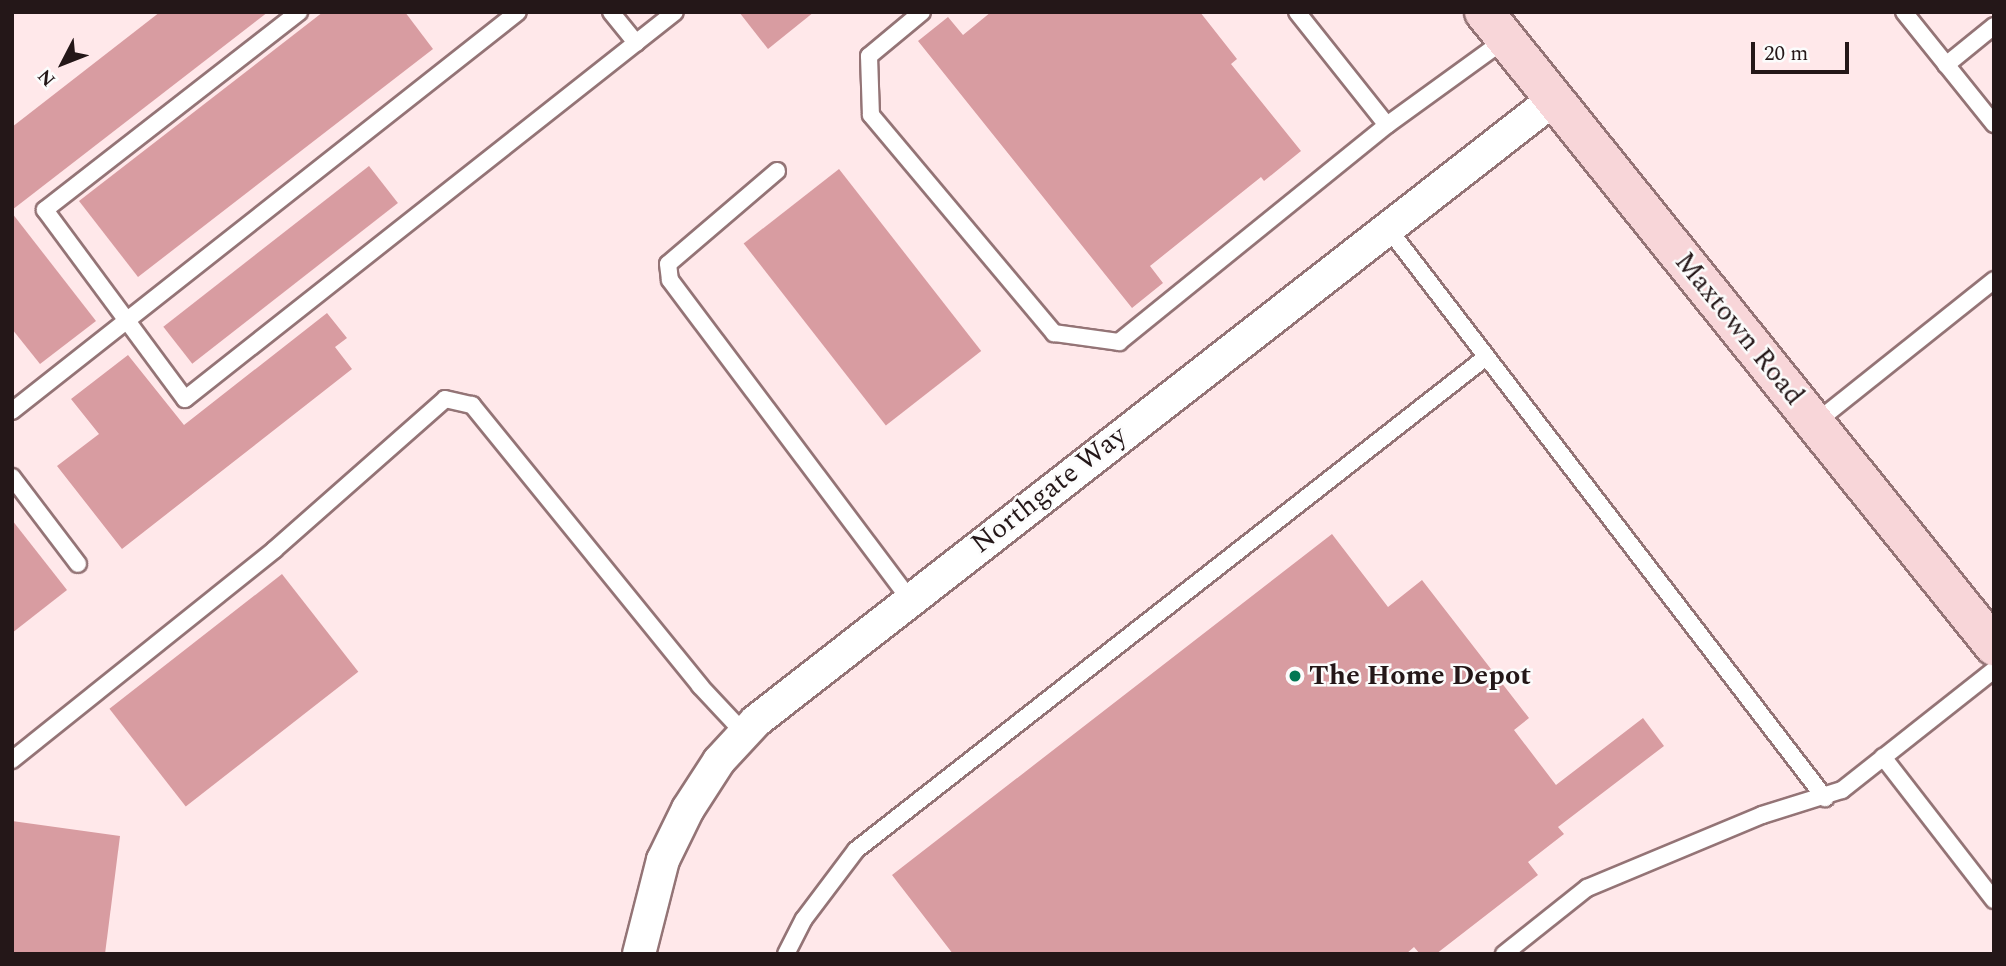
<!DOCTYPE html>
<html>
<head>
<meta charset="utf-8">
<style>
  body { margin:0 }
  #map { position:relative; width:2006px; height:966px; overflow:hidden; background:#ffe8ea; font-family:Spectral,serif }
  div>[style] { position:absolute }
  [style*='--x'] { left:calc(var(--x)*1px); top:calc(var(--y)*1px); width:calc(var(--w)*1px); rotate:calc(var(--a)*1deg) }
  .building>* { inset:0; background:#d89ca1; transform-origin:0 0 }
  .roads { filter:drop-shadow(2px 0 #947476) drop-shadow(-2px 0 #947476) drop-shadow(0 2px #947476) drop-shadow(0 -2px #947476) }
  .lane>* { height:16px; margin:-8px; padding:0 8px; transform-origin:8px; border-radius:8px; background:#fff }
  .street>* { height:32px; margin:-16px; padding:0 16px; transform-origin:16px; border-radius:16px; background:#fff }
  .primary>* { height:38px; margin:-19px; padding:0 19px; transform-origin:19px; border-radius:19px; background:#f8d6d9 }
  .dots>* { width:19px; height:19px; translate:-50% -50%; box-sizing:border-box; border:4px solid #fcfcfc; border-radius:50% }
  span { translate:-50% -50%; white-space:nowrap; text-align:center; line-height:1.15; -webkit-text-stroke:5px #fcfcfc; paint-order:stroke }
  .street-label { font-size:28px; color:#241718 }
  .poi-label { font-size:28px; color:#241718; font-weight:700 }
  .left { translate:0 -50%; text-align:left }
  .frame { position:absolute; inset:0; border:14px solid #241718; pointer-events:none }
  .north { position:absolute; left:28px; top:28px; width:70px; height:70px; -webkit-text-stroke:5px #fcfcfc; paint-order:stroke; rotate:228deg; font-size:19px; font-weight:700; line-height:28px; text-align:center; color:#241718 }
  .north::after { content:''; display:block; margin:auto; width:24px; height:32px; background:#241718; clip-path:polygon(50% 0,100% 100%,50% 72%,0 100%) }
  .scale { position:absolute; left:1751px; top:42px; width:98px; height:32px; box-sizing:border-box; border:4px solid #241718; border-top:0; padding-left:9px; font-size:21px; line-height:24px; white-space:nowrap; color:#241718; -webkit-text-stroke:5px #fcfcfc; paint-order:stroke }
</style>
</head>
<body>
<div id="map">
  <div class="building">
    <i style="clip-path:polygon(160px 12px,268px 12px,12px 210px,12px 127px)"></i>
    <i style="clip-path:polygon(323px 12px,405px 12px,433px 49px,138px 277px,79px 201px)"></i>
    <i style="clip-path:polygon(739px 12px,814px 12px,768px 49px)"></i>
    <i style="clip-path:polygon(991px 12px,1200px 12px,1237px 59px,1231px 64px,1301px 151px,1264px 181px,1261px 177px,1150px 266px,1163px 283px,1132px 308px,918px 41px,948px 17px,963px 35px)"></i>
    <i style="left:369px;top:166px;width:47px;height:261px;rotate:52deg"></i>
    <i style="left:839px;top:169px;width:231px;height:121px;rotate:52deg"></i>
    <i style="clip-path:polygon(12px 213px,96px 321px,40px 364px,12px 329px)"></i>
    <i style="clip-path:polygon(327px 313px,347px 338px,335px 347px,352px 369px,122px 549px,57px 466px,99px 434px,71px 399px,128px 355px,184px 425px)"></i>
    <i style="clip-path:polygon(12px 520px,67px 590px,12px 633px)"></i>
    <i style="clip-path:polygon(1332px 534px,1388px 607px,1422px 580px,1529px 718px,1514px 730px,1556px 785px,1643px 718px,1664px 746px,1558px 827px,1564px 834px,1528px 862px,1538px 875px,1436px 954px,1420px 954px,1414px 947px,1406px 954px,953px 954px,892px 875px)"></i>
    <i style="left:282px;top:574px;width:124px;height:219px;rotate:52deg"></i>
    <i style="clip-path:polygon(12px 821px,120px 836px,105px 954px,12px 954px)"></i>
  </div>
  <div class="roads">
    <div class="lane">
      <i style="--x:299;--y:12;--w:322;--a:142.1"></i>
      <i style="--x:45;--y:210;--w:235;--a:53.5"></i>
      <i style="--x:185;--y:399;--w:624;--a:-38.3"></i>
      <i style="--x:611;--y:12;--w:40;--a:51"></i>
      <i style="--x:922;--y:12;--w:69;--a:140.3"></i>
      <i style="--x:869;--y:56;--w:59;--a:88.1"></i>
      <i style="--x:871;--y:115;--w:285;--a:50"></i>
      <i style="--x:1054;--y:333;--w:66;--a:7.9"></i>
      <i style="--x:1119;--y:342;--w:345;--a:-39"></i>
      <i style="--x:1297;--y:12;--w:144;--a:51.5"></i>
      <i style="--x:1387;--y:125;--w:147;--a:-35.9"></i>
      <i style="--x:1904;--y:12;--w:144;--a:51.2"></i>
      <i style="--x:1946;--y:65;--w:62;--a:-39.1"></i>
      <i style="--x:777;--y:171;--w:143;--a:139.5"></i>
      <i style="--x:668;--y:264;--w:16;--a:83"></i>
      <i style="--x:670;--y:280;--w:398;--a:53.1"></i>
      <i style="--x:1387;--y:227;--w:720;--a:52.51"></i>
      <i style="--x:12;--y:411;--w:644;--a:-38.26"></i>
      <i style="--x:1815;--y:423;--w:229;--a:-38.6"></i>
      <i style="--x:12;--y:477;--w:109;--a:52.8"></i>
      <i style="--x:1883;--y:757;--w:181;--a:52.2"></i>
      <i style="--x:12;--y:760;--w:336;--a:-38.7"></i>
      <i style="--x:274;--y:550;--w:228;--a:-41.4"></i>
      <i style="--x:445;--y:399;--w:28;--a:13"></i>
      <i style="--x:472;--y:405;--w:362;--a:50.9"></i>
      <i style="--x:700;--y:686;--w:64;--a:46.9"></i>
      <i style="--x:786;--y:954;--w:39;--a:-63"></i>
      <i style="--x:804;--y:919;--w:86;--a:-53"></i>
      <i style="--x:856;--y:850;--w:800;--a:-38.04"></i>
      <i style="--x:1504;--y:954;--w:106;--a:-38.5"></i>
      <i style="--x:1587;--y:888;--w:190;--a:-22.6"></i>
      <i style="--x:1762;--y:815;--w:84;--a:-17.4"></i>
      <i style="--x:1842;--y:790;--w:194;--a:-38.3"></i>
    </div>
    <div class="street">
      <i style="--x:639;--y:954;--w:97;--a:-75.7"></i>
      <i style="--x:663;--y:860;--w:57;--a:-63.9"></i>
      <i style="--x:688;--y:809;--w:57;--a:-57.1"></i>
      <i style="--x:719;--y:761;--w:54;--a:-47.2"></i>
      <i style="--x:756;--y:721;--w:1012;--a:-37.93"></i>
    </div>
    <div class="primary">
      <i style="--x:1484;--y:12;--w:814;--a:51.19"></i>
    </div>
  </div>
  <div class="dots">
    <i style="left:1295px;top:676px;background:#037753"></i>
  </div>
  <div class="street-label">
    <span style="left:1739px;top:329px;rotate:51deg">Maxtown Road</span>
    <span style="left:1049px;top:490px;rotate:-38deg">Northgate Way</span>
  </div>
  <div class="poi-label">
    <span class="left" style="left:1309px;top:676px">The Home Depot</span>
  </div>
  <div class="frame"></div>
  <div class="north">N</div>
  <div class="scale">20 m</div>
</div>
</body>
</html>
